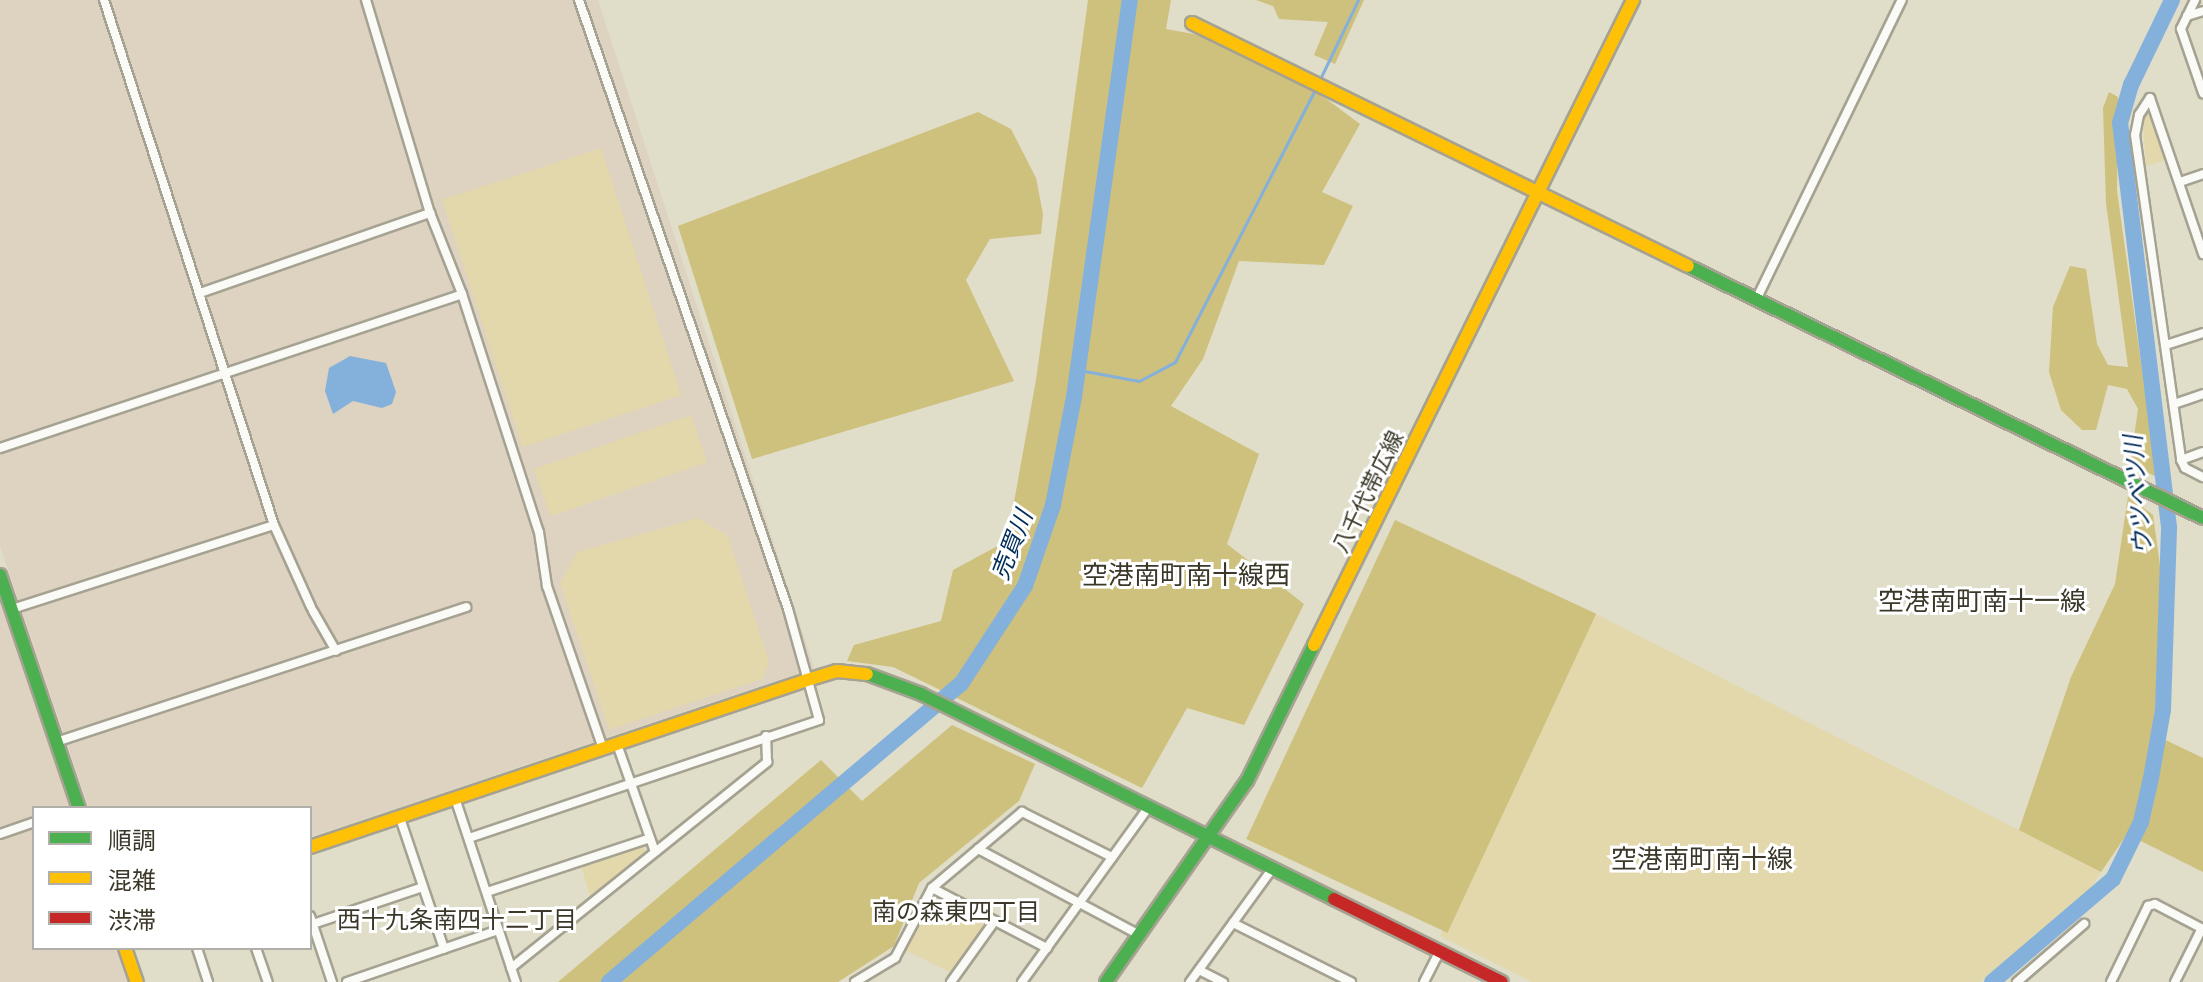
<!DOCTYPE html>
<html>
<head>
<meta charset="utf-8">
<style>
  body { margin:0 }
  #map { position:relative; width:2203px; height:982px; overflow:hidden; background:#e0ddc8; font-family:"Archivo Narrow","Noto Sans JP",sans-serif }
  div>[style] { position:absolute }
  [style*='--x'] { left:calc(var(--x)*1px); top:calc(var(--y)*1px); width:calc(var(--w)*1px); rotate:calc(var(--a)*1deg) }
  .education>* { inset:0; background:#ded2c1 }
  .green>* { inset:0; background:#e2d8ab; transform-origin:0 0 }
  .forest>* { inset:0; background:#cec07d; transform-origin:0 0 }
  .water>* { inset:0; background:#84b0dc }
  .stream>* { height:3px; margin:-1.5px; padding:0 1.5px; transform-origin:1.5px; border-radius:1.5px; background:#84b0dc }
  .river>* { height:16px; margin:-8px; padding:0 8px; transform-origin:8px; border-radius:8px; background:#84b0dc }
  .roads { filter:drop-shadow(2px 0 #a5a292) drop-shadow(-2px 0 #a5a292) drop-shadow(0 2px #a5a292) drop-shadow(0 -2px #a5a292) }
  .street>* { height:8px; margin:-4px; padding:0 4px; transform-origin:4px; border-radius:4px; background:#fafaf7 }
  .fast>* { height:12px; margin:-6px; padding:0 6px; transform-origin:6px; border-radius:6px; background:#4caf50 }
  .slow>* { height:12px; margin:-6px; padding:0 6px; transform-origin:6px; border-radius:6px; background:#ffc107 }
  .jam>* { height:12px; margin:-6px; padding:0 6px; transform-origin:6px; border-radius:6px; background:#c62828 }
  span { translate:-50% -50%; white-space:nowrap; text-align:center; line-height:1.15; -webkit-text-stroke:6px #fff; paint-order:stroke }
  .street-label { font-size:22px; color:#3b3829 }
  .water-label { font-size:24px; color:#002c59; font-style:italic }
  .neighbourhood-label { font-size:24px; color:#3b3829 }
  .quarter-label { font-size:26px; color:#3b3829 }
  .legend { position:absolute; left:32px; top:806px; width:280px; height:144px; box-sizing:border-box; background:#fff; border:2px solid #b1afa9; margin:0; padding:10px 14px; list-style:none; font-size:24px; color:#3b3829 }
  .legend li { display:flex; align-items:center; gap:16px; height:40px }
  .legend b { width:40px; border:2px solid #b1afa9 }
</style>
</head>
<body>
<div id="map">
  <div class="education">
    <i style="clip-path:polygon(0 0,598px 0,814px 668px,310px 837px,310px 808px,89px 808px,0 546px)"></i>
    <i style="clip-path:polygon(0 595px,71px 808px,34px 808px,34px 948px,118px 948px,130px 982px,0 982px)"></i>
  </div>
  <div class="green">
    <i style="clip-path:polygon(2146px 109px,2166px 160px,2146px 166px,2143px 119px)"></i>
    <i style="left:601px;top:148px;width:260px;height:167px;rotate:72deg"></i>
    <i style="left:691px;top:415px;width:50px;height:166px;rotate:71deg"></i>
    <i style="clip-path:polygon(698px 518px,728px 536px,769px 662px,762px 679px,609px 730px,560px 583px,577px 552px)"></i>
    <i style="clip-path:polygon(1596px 614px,2101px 872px,2075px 912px,1980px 982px,1532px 982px,1440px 936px)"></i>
    <i style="clip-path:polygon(643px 845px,647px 855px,591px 899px,581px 866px)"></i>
    <i style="clip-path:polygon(936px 899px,982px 921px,984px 929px,952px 973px,905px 950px,930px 901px)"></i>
  </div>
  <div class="forest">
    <i style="clip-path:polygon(1088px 0,1171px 0,1166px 29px,1215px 38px,1305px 83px,1360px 124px,1322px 192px,1353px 206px,1324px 265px,1239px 261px,1203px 359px,1171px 406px,1259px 454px,1227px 544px,1304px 604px,1244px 725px,1187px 708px,1142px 788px,893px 667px,847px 661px,854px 645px,941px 621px,953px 570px,1007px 541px,1036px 380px)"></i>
    <i style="clip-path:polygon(1256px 0,1364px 0,1335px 64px,1314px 55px,1328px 22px,1279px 19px,1273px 6px)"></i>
    <i style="clip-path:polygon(2109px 92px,2118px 97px,2117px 191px,2157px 477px,2130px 465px,2138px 409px,2127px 389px,2108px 385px,2096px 430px,2082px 430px,2061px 410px,2049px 372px,2053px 307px,2070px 266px,2086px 269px,2097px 344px,2108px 365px,2128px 367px,2106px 203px,2103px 108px)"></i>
    <i style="clip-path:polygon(978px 112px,1011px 129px,1036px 178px,1043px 214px,1041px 234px,990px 239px,966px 280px,1014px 381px,752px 459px,678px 226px)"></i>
    <i style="clip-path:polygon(2128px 496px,2153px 515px,2164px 595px,2153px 734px,2203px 758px,2203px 872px,2127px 834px,2101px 872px,2019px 830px,2071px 677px,2115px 584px)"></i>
    <i style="left:1395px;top:520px;width:222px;height:352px;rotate:25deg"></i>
    <i style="clip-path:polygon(952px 725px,1035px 764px,1019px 801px,919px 883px,894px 946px,838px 982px,558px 982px,821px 760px,862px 801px)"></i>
  </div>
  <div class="water">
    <i style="clip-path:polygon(350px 356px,386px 363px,396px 392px,392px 404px,382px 408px,353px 401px,333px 414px,325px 391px,329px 368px)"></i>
  </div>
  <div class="stream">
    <i style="--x:1320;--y:79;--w:88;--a:-64.3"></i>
    <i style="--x:1079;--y:370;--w:61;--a:10.4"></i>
    <i style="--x:1139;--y:381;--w:41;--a:-27.8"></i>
    <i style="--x:1175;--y:362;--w:310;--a:-62.8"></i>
  </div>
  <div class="river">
    <i style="--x:609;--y:982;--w:461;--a:-40.3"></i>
    <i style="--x:961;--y:684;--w:117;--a:-56.9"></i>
    <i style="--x:1025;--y:586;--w:86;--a:-70.9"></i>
    <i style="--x:1053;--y:505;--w:110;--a:-79"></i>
    <i style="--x:1074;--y:397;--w:401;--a:-82"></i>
    <i style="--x:1992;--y:982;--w:159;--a:-40.4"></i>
    <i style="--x:2113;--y:879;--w:64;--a:-63.8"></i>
    <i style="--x:2141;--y:822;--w:45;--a:-77.2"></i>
    <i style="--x:2151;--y:778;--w:69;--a:-80"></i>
    <i style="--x:2163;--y:710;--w:183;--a:-88.1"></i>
    <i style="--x:2169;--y:527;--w:407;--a:-96.9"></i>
    <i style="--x:2120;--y:123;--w:40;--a:-74"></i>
    <i style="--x:2131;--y:85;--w:94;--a:-64.2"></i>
  </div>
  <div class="roads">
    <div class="street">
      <i style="--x:104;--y:0;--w:552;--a:72.06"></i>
      <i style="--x:274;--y:525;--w:90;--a:65.7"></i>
      <i style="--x:366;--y:0;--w:222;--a:73.3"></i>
      <i style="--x:430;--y:213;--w:87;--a:68.4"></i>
      <i style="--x:462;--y:294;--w:250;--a:72.1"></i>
      <i style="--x:539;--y:532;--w:55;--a:81.6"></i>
      <i style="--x:547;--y:586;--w:172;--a:71"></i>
      <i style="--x:2195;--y:0;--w:32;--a:116"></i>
      <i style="--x:2181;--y:29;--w:68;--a:71"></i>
      <i style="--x:2187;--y:16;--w:17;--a:-17"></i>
      <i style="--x:2150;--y:98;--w:20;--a:123"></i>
      <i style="--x:2139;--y:115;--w:20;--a:101"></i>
      <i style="--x:2135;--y:135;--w:328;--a:81.9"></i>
      <i style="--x:2181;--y:460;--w:9;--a:63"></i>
      <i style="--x:2185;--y:468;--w:20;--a:27"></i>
      <i style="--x:2150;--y:98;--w:165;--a:71.2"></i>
      <i style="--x:2180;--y:182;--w:24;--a:-19"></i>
      <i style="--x:200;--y:293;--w:244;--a:-19.2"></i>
      <i style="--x:1757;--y:298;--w:331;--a:-64.1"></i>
      <i style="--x:2166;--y:345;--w:39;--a:-18"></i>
      <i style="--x:2174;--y:404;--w:31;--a:-19"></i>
      <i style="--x:0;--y:448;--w:487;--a:-18.4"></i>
      <i style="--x:2181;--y:460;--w:23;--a:-20"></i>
      <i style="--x:12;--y:609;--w:275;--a:-17.8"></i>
      <i style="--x:313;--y:611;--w:46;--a:60.1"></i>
      <i style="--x:56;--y:742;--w:432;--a:-18.2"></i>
      <i style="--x:617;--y:744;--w:114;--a:70.6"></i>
      <i style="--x:455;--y:798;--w:194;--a:71.7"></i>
      <i style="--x:400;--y:818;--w:138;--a:71.4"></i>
      <i style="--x:0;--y:834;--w:36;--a:-19"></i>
      <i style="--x:469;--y:838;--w:369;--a:-18.6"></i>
      <i style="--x:819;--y:720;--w:115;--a:-105.6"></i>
      <i style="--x:788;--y:609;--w:644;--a:-108.94"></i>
      <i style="--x:978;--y:849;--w:183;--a:28"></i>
      <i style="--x:932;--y:888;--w:130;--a:27.6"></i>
      <i style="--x:487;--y:892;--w:169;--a:-18.3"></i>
      <i style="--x:310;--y:916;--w:70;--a:71.6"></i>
      <i style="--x:1233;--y:923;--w:132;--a:26.6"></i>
      <i style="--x:313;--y:924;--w:116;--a:-18.6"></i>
      <i style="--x:197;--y:948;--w:36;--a:72"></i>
      <i style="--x:256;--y:948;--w:36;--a:71"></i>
      <i style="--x:511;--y:968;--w:329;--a:-38.8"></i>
      <i style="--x:767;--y:762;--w:26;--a:-92"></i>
      <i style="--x:1199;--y:970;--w:27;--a:27"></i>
      <i style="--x:347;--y:982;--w:160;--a:-19"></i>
      <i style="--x:855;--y:982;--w:47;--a:-31"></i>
      <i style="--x:895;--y:958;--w:79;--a:-62.1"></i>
      <i style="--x:932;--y:888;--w:118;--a:-40.2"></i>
      <i style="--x:1022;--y:812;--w:101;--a:26.6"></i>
      <i style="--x:951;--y:982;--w:74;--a:-54.4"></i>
      <i style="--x:1022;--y:982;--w:215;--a:-54.1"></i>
      <i style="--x:1190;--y:982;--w:140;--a:-54"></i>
      <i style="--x:1424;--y:982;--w:36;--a:-63"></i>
      <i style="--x:2017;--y:982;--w:89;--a:-40.9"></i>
      <i style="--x:2111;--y:982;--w:85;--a:-64"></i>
      <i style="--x:2148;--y:906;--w:7;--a:-16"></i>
      <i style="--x:2155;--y:904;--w:54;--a:27.5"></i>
      <i style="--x:2175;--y:982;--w:60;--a:-63.4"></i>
    </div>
    <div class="fast">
      <i style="--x:1688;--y:266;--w:573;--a:26.07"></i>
      <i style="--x:0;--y:575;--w:246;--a:71.3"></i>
      <i style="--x:867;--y:674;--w:58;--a:20.3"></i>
      <i style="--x:921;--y:694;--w:461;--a:26.4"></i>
      <i style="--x:1106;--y:982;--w:246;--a:-55"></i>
      <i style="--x:1247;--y:781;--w:152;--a:-63.8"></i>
    </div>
    <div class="slow">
      <i style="--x:1192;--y:23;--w:552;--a:26.1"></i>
      <i style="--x:1314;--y:645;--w:720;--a:-63.68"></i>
      <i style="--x:310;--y:847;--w:524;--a:-18.57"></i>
      <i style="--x:807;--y:680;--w:31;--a:-17"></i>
      <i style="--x:837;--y:671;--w:30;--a:6"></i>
      <i style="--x:125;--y:948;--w:36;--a:71"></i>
    </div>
    <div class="jam">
      <i style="--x:1334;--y:899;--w:187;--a:26.3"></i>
    </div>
  </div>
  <div class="street-label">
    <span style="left:1368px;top:492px;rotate:-64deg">八千代帯広線</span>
  </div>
  <div class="water-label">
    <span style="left:2138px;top:495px;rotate:-95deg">ウツベツ川</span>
    <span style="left:1012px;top:545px;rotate:-69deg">売買川</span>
  </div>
  <div class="neighbourhood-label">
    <span style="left:956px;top:912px">南の森東四丁目</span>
    <span style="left:457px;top:920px">西十九条南四十二丁目</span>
  </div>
  <div class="quarter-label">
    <span style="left:1186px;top:575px">空港南町南十線西</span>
    <span style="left:1982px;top:601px">空港南町南十一線</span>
    <span style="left:1702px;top:859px">空港南町南十線</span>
  </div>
  <ul class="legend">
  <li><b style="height:10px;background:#4caf50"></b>順調</li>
  <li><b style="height:10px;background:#ffc107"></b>混雑</li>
  <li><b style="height:10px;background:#c62828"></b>渋滞</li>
  </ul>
</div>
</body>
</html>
